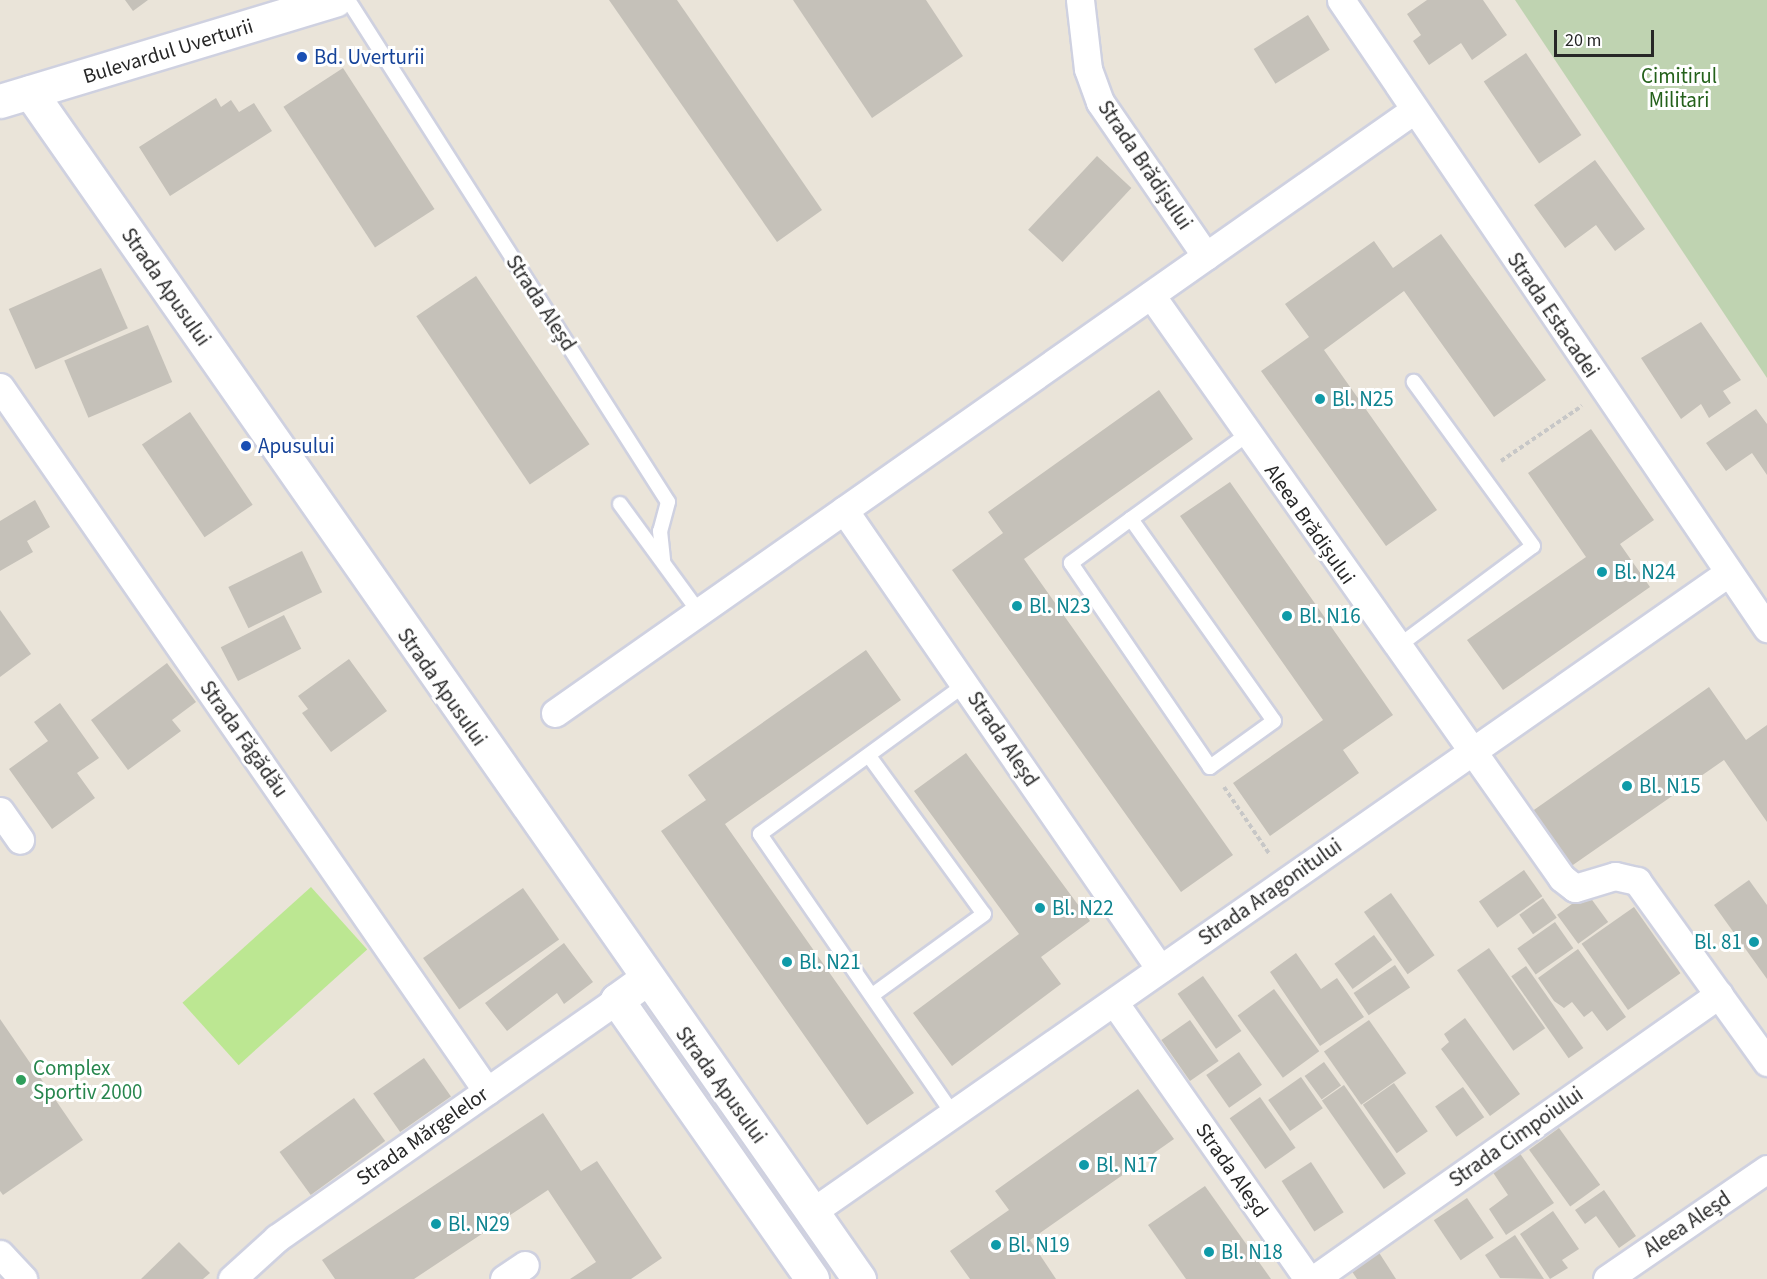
<!DOCTYPE html>
<html>
<head>
<meta charset="utf-8">
<style>
  body { margin:0 }
  #map { position:relative; width:1767px; height:1279px; overflow:hidden; background:#eae4d9; font-family:"Source Sans 3",sans-serif }
  div>[style] { position:absolute }
  [style*='--x'] { left:calc(var(--x)*1px); top:calc(var(--y)*1px); width:calc(var(--w)*1px); rotate:calc(var(--a)*1deg) }
  .cemetery>* { inset:0; background:#bfd3b1 }
  .pitch>* { inset:0; background:#bce792; transform-origin:0 0 }
  .building>* { inset:0; background:#c5c1b9; transform-origin:0 0 }
  .path>* { height:4px; margin-top:-2px; transform-origin:0; background:repeating-linear-gradient(90deg,#c7c7c7 0 4.5px,transparent 0 7.5px) }
  .roads { filter:drop-shadow(2px 0 #cfd1e0) drop-shadow(-2px 0 #cfd1e0) drop-shadow(0 2px #cfd1e0) drop-shadow(0 -2px #cfd1e0) }
  .lane>* { height:14px; margin:-7px; padding:0 7px; transform-origin:7px; border-radius:7px; background:#fff }
  .street>* { height:27px; margin:-13.5px; padding:0 13.5px; transform-origin:13.5px; border-radius:13.5px; background:#fff }
  .secondary>* { height:33px; margin:-16.5px; padding:0 16.5px; transform-origin:16.5px; border-radius:16.5px; background:#fff }
  .dots>* { width:16px; height:16px; translate:-50% -50%; box-sizing:border-box; border:3px solid #fff; border-radius:50% }
  span { translate:-50% -50%; white-space:nowrap; text-align:center; line-height:1.15; -webkit-text-stroke:6px #fff; paint-order:stroke }
  .street-label { font-size:21px; color:#272727 }
  .transit-label { font-size:21px; color:#164399 }
  .left { translate:0 -50%; text-align:left }
  .park-label { font-size:21px; color:#24611b }
  .culture-label { font-size:21px; color:#0d838f }
  .right { translate:-100% -50%; text-align:right }
  .leisure-label { font-size:21px; color:#27864d }
  .scale { position:absolute; left:1554px; top:30px; width:100px; height:27px; box-sizing:border-box; border:3px solid #272727; border-top:0; padding-left:8px; font-size:18px; line-height:21px; white-space:nowrap; color:#272727; -webkit-text-stroke:4px #fff; paint-order:stroke }
</style>
</head>
<body>
<div id="map">
  <div class="cemetery">
    <i style="clip-path:polygon(1515px 0,1767px 0,1767px 378px)"></i>
  </div>
  <div class="pitch">
    <i style="left:311px;top:887px;width:84px;height:173px;rotate:48deg"></i>
  </div>
  <div class="building">
    <i style="clip-path:polygon(125px 0,148px 0,133px 11px)"></i>
    <i style="clip-path:polygon(609px 0,677px 0,822px 210px,777px 242px)"></i>
    <i style="clip-path:polygon(793px 0,926px 0,963px 56px,872px 118px)"></i>
    <i style="clip-path:polygon(1427px 0,1483px 0,1507px 35px,1472px 60px,1461px 43px,1429px 65px,1413px 41px,1421px 35px,1407px 14px)"></i>
    <i style="left:1308px;top:15px;width:41px;height:64px;rotate:58deg"></i>
    <i style="left:1526px;top:53px;width:99px;height:51px;rotate:56deg"></i>
    <i style="left:343px;top:68px;width:168px;height:71px;rotate:57deg"></i>
    <i style="clip-path:polygon(216px 98px,221px 107px,231px 100px,239px 112px,254px 103px,272px 131px,170px 196px,139px 147px)"></i>
    <i style="left:1097px;top:156px;width:47px;height:101px;rotate:43deg"></i>
    <i style="clip-path:polygon(1595px 160px,1645px 229px,1615px 251px,1596px 225px,1565px 248px,1534px 205px)"></i>
    <i style="clip-path:polygon(1441px 234px,1546px 380px,1494px 417px,1404px 291px,1324px 350px,1437px 510px,1386px 546px,1261px 371px,1309px 337px,1285px 304px,1374px 241px,1393px 268px)"></i>
    <i style="left:101px;top:268px;width:66px;height:101px;rotate:66deg"></i>
    <i style="left:476px;top:276px;width:203px;height:72px;rotate:56deg"></i>
    <i style="clip-path:polygon(1701px 322px,1741px 380px,1723px 391px,1731px 403px,1709px 418px,1701px 404px,1681px 419px,1641px 358px)"></i>
    <i style="left:148px;top:325px;width:62px;height:91px;rotate:67deg"></i>
    <i style="clip-path:polygon(1159px 390px,1193px 439px,1024px 559px,1233px 855px,1181px 892px,952px 570px,1003px 533px,988px 512px)"></i>
    <i style="clip-path:polygon(1756px 409px,1767px 424px,1767px 475px,1752px 453px,1726px 471px,1706px 443px)"></i>
    <i style="left:190px;top:412px;width:112px;height:58px;rotate:56deg"></i>
    <i style="clip-path:polygon(1591px 429px,1654px 520px,1620px 544px,1650px 587px,1503px 690px,1467px 640px,1586px 557px,1528px 473px)"></i>
    <i style="clip-path:polygon(1230px 482px,1393px 715px,1343px 750px,1359px 773px,1270px 836px,1233px 783px,1323px 720px,1180px 516px)"></i>
    <i style="clip-path:polygon(35px 500px,50px 527px,27px 541px,33px 552px,0 571px,0 521px)"></i>
    <i style="left:302px;top:551px;width:46px;height:82px;rotate:64deg"></i>
    <i style="clip-path:polygon(0 610px,31px 654px,0 677px)"></i>
    <i style="left:284px;top:615px;width:38px;height:71px;rotate:63deg"></i>
    <i style="clip-path:polygon(866px 650px,901px 700px,725px 824px,914px 1093px,867px 1125px,661px 831px,706px 800px,688px 775px)"></i>
    <i style="clip-path:polygon(349px 659px,387px 711px,331px 752px,302px 713px,308px 709px,298px 696px)"></i>
    <i style="clip-path:polygon(167px 663px,196px 702px,172px 720px,181px 731px,128px 770px,91px 720px)"></i>
    <i style="clip-path:polygon(1709px 687px,1746px 740px,1767px 725px,1767px 822px,1724px 760px,1570px 867px,1531px 812px)"></i>
    <i style="clip-path:polygon(60px 703px,99px 758px,77px 773px,95px 798px,52px 829px,9px 769px,48px 741px,34px 722px)"></i>
    <i style="clip-path:polygon(966px 753px,1090px 921px,1041px 957px,1061px 984px,952px 1066px,913px 1013px,1019px 934px,914px 791px)"></i>
    <i style="left:1524px;top:870px;width:32px;height:55px;rotate:55deg"></i>
    <i style="clip-path:polygon(1749px 880px,1767px 905px,1767px 979px,1714px 905px)"></i>
    <i style="left:523px;top:888px;width:63px;height:122px;rotate:55deg"></i>
    <i style="left:1391px;top:893px;width:76px;height:33px;rotate:55deg"></i>
    <i style="left:1587px;top:893px;width:36px;height:37px;rotate:54deg"></i>
    <i style="left:1543px;top:898px;width:24px;height:29px;rotate:55deg"></i>
    <i style="left:1634px;top:907px;width:81px;height:64px;rotate:55deg"></i>
    <i style="left:1555px;top:922px;width:32px;height:46px;rotate:55deg"></i>
    <i style="left:1374px;top:935px;width:31px;height:49px;rotate:54deg"></i>
    <i style="clip-path:polygon(564px 943px,593px 982px,564px 1004px,557px 993px,507px 1031px,485px 1003px)"></i>
    <i style="left:1489px;top:948px;width:98px;height:39px;rotate:55deg"></i>
    <i style="clip-path:polygon(1578px 949px,1626px 1017px,1607px 1031px,1592px 1011px,1584px 1017px,1572px 1002px,1564px 1008px,1554px 1001px,1538px 978px)"></i>
    <i style="clip-path:polygon(1296px 953px,1321px 989px,1337px 978px,1364px 1017px,1320px 1046px,1270px 972px)"></i>
    <i style="left:1395px;top:965px;width:27px;height:50px;rotate:56deg"></i>
    <i style="left:1526px;top:966px;width:100px;height:18px;rotate:55deg"></i>
    <i style="left:1203px;top:976px;width:67px;height:31px;rotate:55deg"></i>
    <i style="left:1274px;top:989px;width:77px;height:45px;rotate:54deg"></i>
    <i style="clip-path:polygon(1465px 1018px,1520px 1094px,1490px 1116px,1441px 1049px,1449px 1042px,1444px 1034px)"></i>
    <i style="clip-path:polygon(0 1019px,83px 1140px,3px 1195px,0 1191px)"></i>
    <i style="left:1190px;top:1020px;width:50px;height:35px;rotate:55deg"></i>
    <i style="left:1369px;top:1020px;width:65px;height:55px;rotate:55deg"></i>
    <i style="left:1239px;top:1052px;width:40px;height:40px;rotate:55deg"></i>
    <i style="left:424px;top:1058px;width:47px;height:62px;rotate:55deg"></i>
    <i style="left:1324px;top:1062px;width:29px;height:24px;rotate:54deg"></i>
    <i style="left:1301px;top:1077px;width:38px;height:40px;rotate:55deg"></i>
    <i style="left:1394px;top:1083px;width:59px;height:38px;rotate:55deg"></i>
    <i style="left:1344px;top:1085px;width:108px;height:27px;rotate:55deg"></i>
    <i style="left:1463px;top:1087px;width:37px;height:34px;rotate:55deg"></i>
    <i style="clip-path:polygon(1138px 1089px,1174px 1139px,1030px 1240px,1056px 1279px,970px 1279px,950px 1251px,1009px 1210px,995px 1191px)"></i>
    <i style="left:1260px;top:1097px;width:62px;height:37px;rotate:55deg"></i>
    <i style="left:354px;top:1098px;width:53px;height:92px;rotate:54deg"></i>
    <i style="clip-path:polygon(543px 1113px,581px 1171px,597px 1161px,662px 1258px,631px 1279px,570px 1279px,596px 1262px,548px 1190px,414px 1279px,335px 1279px,322px 1260px)"></i>
    <i style="left:1559px;top:1128px;width:70px;height:37px;rotate:54deg"></i>
    <i style="clip-path:polygon(1519px 1152px,1554px 1203px,1506px 1235px,1489px 1209px,1508px 1195px,1492px 1171px)"></i>
    <i style="left:1311px;top:1162px;width:60px;height:35px;rotate:57deg"></i>
    <i style="clip-path:polygon(1205px 1186px,1271px 1279px,1186px 1279px,1148px 1225px)"></i>
    <i style="clip-path:polygon(1604px 1190px,1636px 1236px,1619px 1248px,1596px 1216px,1585px 1224px,1575px 1210px)"></i>
    <i style="left:1467px;top:1198px;width:48px;height:40px;rotate:56deg"></i>
    <i style="clip-path:polygon(1553px 1211px,1579px 1249px,1562px 1260px,1568px 1268px,1550px 1279px,1520px 1234px)"></i>
    <i style="clip-path:polygon(1515px 1235px,1544px 1279px,1500px 1278px,1485px 1255px)"></i>
    <i style="clip-path:polygon(179px 1242px,210px 1273px,203px 1279px,141px 1279px)"></i>
    <i style="clip-path:polygon(1378px 1251px,1396px 1279px,1357px 1279px,1351px 1270px)"></i>
  </div>
  <div class="path">
    <i style="--x:1501;--y:461;--w:98;--a:-34.2"></i>
    <i style="--x:1224;--y:787;--w:82;--a:55.9"></i>
  </div>
  <div class="roads">
    <div class="lane">
      <i style="--x:348;--y:0;--w:595;--a:57.48"></i>
      <i style="--x:668;--y:502;--w:30;--a:105"></i>
      <i style="--x:660;--y:531;--w:31;--a:84"></i>
      <i style="--x:620;--y:504;--w:134;--a:53.8"></i>
      <i style="--x:1131;--y:519;--w:247;--a:54.7"></i>
      <i style="--x:1274;--y:721;--w:79;--a:144.3"></i>
      <i style="--x:1210;--y:767;--w:247;--a:-124.3"></i>
      <i style="--x:1071;--y:563;--w:74;--a:-36.3"></i>
      <i style="--x:1131;--y:519;--w:145;--a:-36"></i>
      <i style="--x:1397;--y:647;--w:169;--a:-36.6"></i>
      <i style="--x:1533;--y:546;--w:203;--a:-126"></i>
      <i style="--x:869;--y:756;--w:195;--a:54"></i>
      <i style="--x:984;--y:914;--w:136;--a:144"></i>
      <i style="--x:953;--y:1114;--w:340;--a:-124.6"></i>
      <i style="--x:760;--y:834;--w:255;--a:-36.1"></i>
    </div>
    <div class="street">
      <i style="--x:1080;--y:0;--w:69;--a:83.4"></i>
      <i style="--x:1088;--y:69;--w:35;--a:70"></i>
      <i style="--x:1100;--y:102;--w:187;--a:55.5"></i>
      <i style="--x:1341;--y:0;--w:759;--a:55.85"></i>
      <i style="--x:1151;--y:295;--w:713;--a:54.82"></i>
      <i style="--x:1562;--y:878;--w:16;--a:38"></i>
      <i style="--x:1575;--y:888;--w:42;--a:-16.7"></i>
      <i style="--x:1615;--y:876;--w:23;--a:13"></i>
      <i style="--x:1637;--y:881;--w:223;--a:54.3"></i>
      <i style="--x:0;--y:387;--w:856;--a:55.33"></i>
      <i style="--x:844;--y:510;--w:557;--a:55.45"></i>
      <i style="--x:555;--y:713;--w:1050;--a:-35.07"></i>
      <i style="--x:0;--y:811;--w:35;--a:55"></i>
      <i style="--x:1114;--y:1002;--w:338;--a:55"></i>
      <i style="--x:812;--y:1212;--w:1117;--a:-34.9"></i>
      <i style="--x:0;--y:1254;--w:34;--a:47"></i>
      <i style="--x:232;--y:1279;--w:61;--a:-42.3"></i>
      <i style="--x:277;--y:1238;--w:415;--a:-35"></i>
      <i style="--x:504;--y:1279;--w:25;--a:-34"></i>
      <i style="--x:1314;--y:1279;--w:495;--a:-35.1"></i>
      <i style="--x:1607;--y:1279;--w:194;--a:-34.5"></i>
    </div>
    <div class="secondary">
      <i style="--x:30;--y:92;--w:1448;--a:55.07"></i>
      <i style="--x:0;--y:101;--w:350;--a:-16.8"></i>
      <i style="--x:646;--y:979;--w:36;--a:144"></i>
      <i style="--x:617;--y:1000;--w:340;--a:55"></i>
    </div>
  </div>
  <div class="dots">
    <i style="left:302px;top:57px;background:#1a4fb4"></i>
    <i style="left:1320px;top:399px;background:#0f9aa8"></i>
    <i style="left:246px;top:446px;background:#1a4fb4"></i>
    <i style="left:1602px;top:572px;background:#0f9aa8"></i>
    <i style="left:1017px;top:606px;background:#0f9aa8"></i>
    <i style="left:1287px;top:616px;background:#0f9aa8"></i>
    <i style="left:1627px;top:786px;background:#0f9aa8"></i>
    <i style="left:1040px;top:908px;background:#0f9aa8"></i>
    <i style="left:1754px;top:942px;background:#0f9aa8"></i>
    <i style="left:787px;top:962px;background:#0f9aa8"></i>
    <i style="left:21px;top:1080px;background:#2e9e5b"></i>
    <i style="left:1084px;top:1165px;background:#0f9aa8"></i>
    <i style="left:436px;top:1224px;background:#0f9aa8"></i>
    <i style="left:996px;top:1245px;background:#0f9aa8"></i>
    <i style="left:1209px;top:1252px;background:#0f9aa8"></i>
  </div>
  <div class="street-label">
    <span style="left:168px;top:51px;rotate:-17deg">Bulevardul Uverturii</span>
    <span style="left:1145px;top:165px;rotate:56deg">Strada Brădișului</span>
    <span style="left:166px;top:287px;rotate:55deg">Strada Apusului</span>
    <span style="left:541px;top:303px;rotate:57deg">Strada Aleșd</span>
    <span style="left:1553px;top:315px;rotate:56deg">Strada Estacadei</span>
    <span style="left:1310px;top:524px;rotate:55deg">Aleea Brădișului</span>
    <span style="left:442px;top:687px;rotate:55deg">Strada Apusului</span>
    <span style="left:244px;top:739px;rotate:55deg">Strada Făgădău</span>
    <span style="left:1003px;top:739px;rotate:56deg">Strada Aleșd</span>
    <span style="left:1270px;top:892px;rotate:-35deg">Strada Aragonitului</span>
    <span style="left:721px;top:1085px;rotate:54deg">Strada Apusului</span>
    <span style="left:422px;top:1136px;rotate:-35deg">Strada Mărgelelor</span>
    <span style="left:1516px;top:1137px;rotate:-35deg">Strada Cimpoiului</span>
    <span style="left:1232px;top:1170px;rotate:55deg">Strada Aleșd</span>
    <span style="left:1687px;top:1224px;rotate:-34deg">Aleea Aleșd</span>
  </div>
  <div class="transit-label">
    <span class="left" style="left:314px;top:57px">Bd. Uverturii</span>
    <span class="left" style="left:258px;top:446px">Apusului</span>
  </div>
  <div class="park-label">
    <span style="left:1679px;top:88px">Cimitirul<br>Militari</span>
  </div>
  <div class="culture-label">
    <span class="left" style="left:1332px;top:399px">Bl. N25</span>
    <span class="left" style="left:1614px;top:572px">Bl. N24</span>
    <span class="left" style="left:1029px;top:606px">Bl. N23</span>
    <span class="left" style="left:1299px;top:616px">Bl. N16</span>
    <span class="left" style="left:1639px;top:786px">Bl. N15</span>
    <span class="left" style="left:1052px;top:908px">Bl. N22</span>
    <span class="right" style="left:1742px;top:942px">Bl. 81</span>
    <span class="left" style="left:799px;top:962px">Bl. N21</span>
    <span class="left" style="left:1096px;top:1165px">Bl. N17</span>
    <span class="left" style="left:448px;top:1224px">Bl. N29</span>
    <span class="left" style="left:1008px;top:1245px">Bl. N19</span>
    <span class="left" style="left:1221px;top:1252px">Bl. N18</span>
  </div>
  <div class="leisure-label">
    <span class="left" style="left:33px;top:1080px">Complex<br>Sportiv 2000</span>
  </div>
  <div class="scale">20 m</div>
</div>
</body>
</html>
